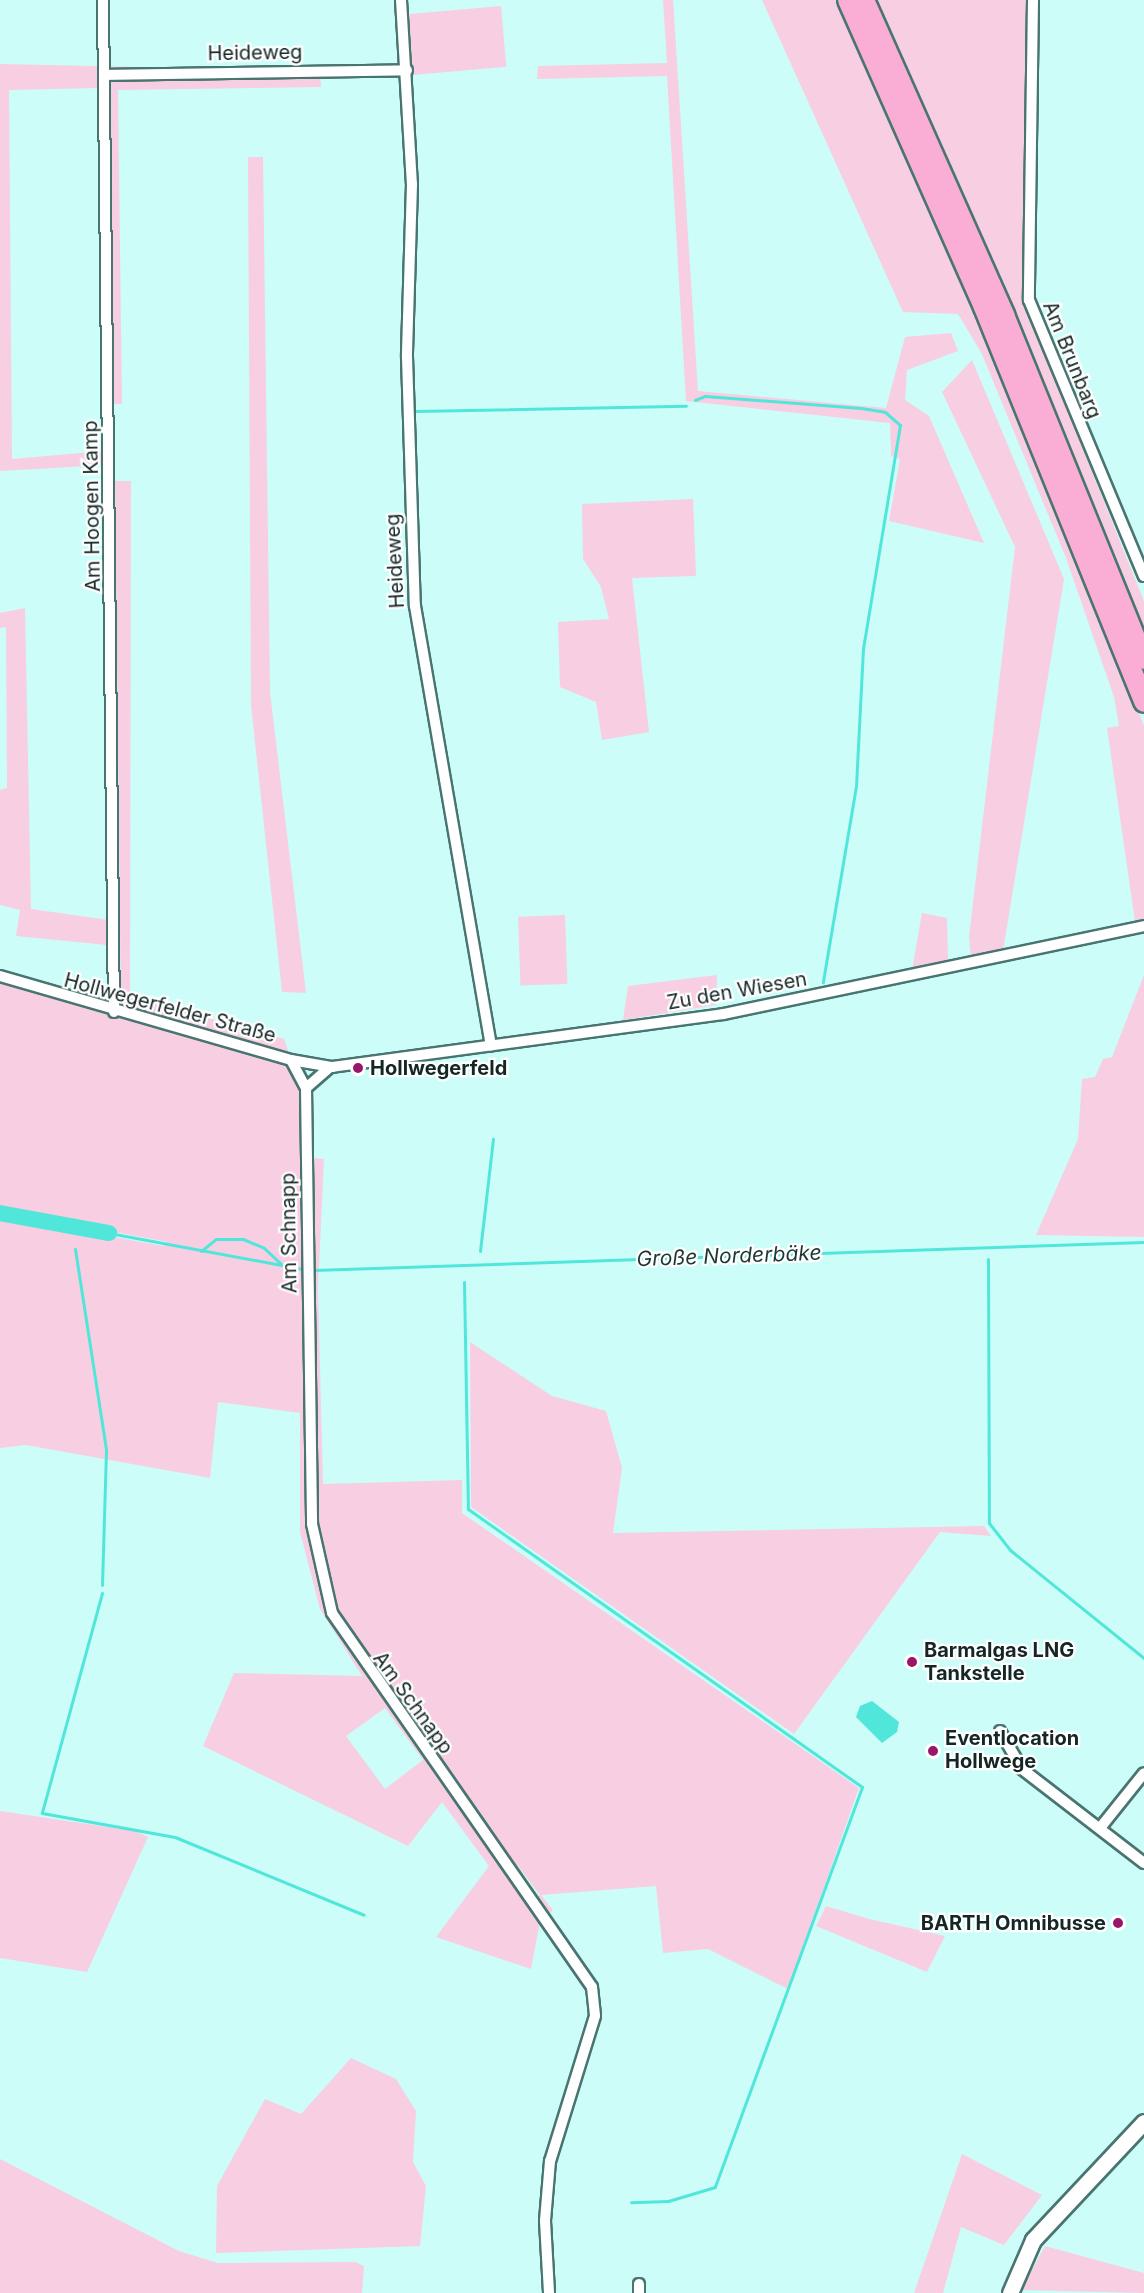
<!DOCTYPE html>
<html>
<head>
<meta charset="utf-8">
<style>
  body { margin:0 }
  #map { position:relative; width:1144px; height:2293px; overflow:hidden; background:#cdfdf8; font-family:Inter,sans-serif }
  div>[style] { position:absolute }
  [style*='--x'] { left:calc(var(--x)*1px); top:calc(var(--y)*1px); width:calc(var(--w)*1px); rotate:calc(var(--a)*1deg) }
  .green>* { inset:0; background:#f8cee3; transform-origin:0 0 }
  .water>* { inset:0; background:#51e6da }
  .stream>* { height:3px; margin:-1.5px; padding:0 1.5px; transform-origin:1.5px; border-radius:1.5px; background:#51e6da }
  .river>* { height:16px; margin:-8px; padding:0 8px; transform-origin:8px; border-radius:8px; background:#51e6da }
  .roads { filter:drop-shadow(2px 0 #497571) drop-shadow(-2px 0 #497571) drop-shadow(0 2px #497571) drop-shadow(0 -2px #497571) }
  .street>* { height:10px; margin:-5px; padding:0 5px; transform-origin:5px; border-radius:5px; background:#fff }
  .secondary>* { height:15px; margin:-7.5px; padding:0 7.5px; transform-origin:7.5px; border-radius:7.5px; background:#fff }
  .highway>* { height:20px; margin:-10px; padding:0 10px; transform-origin:10px; border-radius:10px; background:#faaed5 }
  .dots>* { width:16px; height:16px; translate:-50% -50%; box-sizing:border-box; border:3px solid #fff; border-radius:50% }
  span { translate:-50% -50%; white-space:nowrap; text-align:center; line-height:1.15; -webkit-text-stroke:4.5px #fff; paint-order:stroke }
  .street-label { font-size:20px; color:#142725 }
  .poi-label { font-size:20px; color:#142725; font-weight:700 }
  .left { translate:0 -50%; text-align:left }
  .right { translate:-100% -50%; text-align:right }
  .water-label { font-size:21px; color:#1e3734; font-style:italic }
</style>
</head>
<body>
<div id="map">
  <div class="green">
    <i style="clip-path:polygon(663px 0,673px 0,698px 391px,886px 408px,905px 337px,951px 333px,958px 351px,907px 370px,905px 400px,929px 416px,984px 543px,889px 521px,900px 459px,891px 456px,890px 423px,686px 401px,667px 76px,537px 79px,538px 66px,667px 63px)"></i>
    <i style="clip-path:polygon(762px 0,838px 0,1047px 482px,1144px 726px,1144px 919px,1135px 921px,1107px 728px,1119px 726px,1114px 697px,1066px 558px,981px 352px,958px 314px,903px 312px)"></i>
    <i style="clip-path:polygon(874px 0,1027px 0,1023px 300px,1144px 601px,1144px 635px,1015px 317px)"></i>
    <i style="left:501px;top:6px;width:61px;height:94px;rotate:85deg"></i>
    <i style="clip-path:polygon(0 64px,320px 71px,321px 87px,118px 90px,122px 404px,101px 404px,98px 88px,9px 90px,12px 459px,104px 451px,105px 465px,0 471px)"></i>
    <i style="clip-path:polygon(248px 157px,263px 157px,270px 692px,306px 993px,282px 992px,251px 705px)"></i>
    <i style="clip-path:polygon(972px 360px,1064px 579px,1003px 951px,971px 957px,969px 937px,1015px 547px,942px 392px)"></i>
    <i style="clip-path:polygon(evenodd,115px 481px,131px 481px,130px 996px,284px 1039px,288px 1050px,286px 1064px,300px 1084px,302px 1157px,324px 1159px,318px 1288px,323px 1484px,462px 1480px,462px 1513px,859px 1788px,788px 1989px,708px 1949px,663px 1953px,656px 1886px,541px 1895px,553px 1910px,540px 1922px,531px 1969px,436px 1937px,489px 1866px,442px 1802px,408px 1846px,203px 1746px,234px 1673px,362px 1676px,320px 1609px,300px 1532px,300px 1413px,218px 1402px,210px 1478px,26px 1445px,0 1448px,0 1216px,163px 1246px,168px 1242px,0 1211px,0 979px,121px 1017px,115px 481px,385px 1708px,423px 1760px,385px 1789px,346px 1736px,385px 1708px,115px 481px,518px 1866px,540px 1895px,529px 1903px,506px 1871px,518px 1866px)"></i>
    <i style="clip-path:polygon(693px 499px,696px 576px,632px 578px,649px 732px,602px 740px,596px 702px,560px 687px,558px 622px,609px 619px,601px 587px,583px 559px,582px 504px)"></i>
    <i style="clip-path:polygon(25px 608px,31px 909px,109px 920px,107px 945px,16px 936px,20px 910px,0 905px,0 790px,7px 788px,6px 627px,0 628px,0 613px)"></i>
    <i style="clip-path:polygon(922px 913px,947px 918px,948px 961px,912px 970px)"></i>
    <i style="left:565px;top:915px;width:69px;height:47px;rotate:88deg"></i>
    <i style="clip-path:polygon(717px 975px,716px 1005px,623px 1020px,628px 986px)"></i>
    <i style="clip-path:polygon(1144px 975px,1144px 1237px,1036px 1235px,1078px 1139px,1082px 1079px,1095px 1077px,1103px 1059px,1112px 1057px)"></i>
    <i style="clip-path:polygon(470px 1342px,552px 1396px,606px 1411px,622px 1468px,613px 1533px,984px 1526px,991px 1536px,940px 1532px,794px 1734px,471px 1507px)"></i>
    <i style="clip-path:polygon(0 1811px,135px 1831px,148px 1837px,87px 1972px,0 1958px)"></i>
    <i style="clip-path:polygon(826px 1906px,869px 1919px,945px 1936px,927px 1972px,816px 1926px)"></i>
    <i style="clip-path:polygon(351px 2058px,396px 2079px,416px 2111px,413px 2162px,426px 2186px,420px 2246px,216px 2253px,217px 2186px,265px 2099px,301px 2114px)"></i>
    <i style="clip-path:polygon(962px 2154px,1042px 2195px,1004px 2245px,961px 2227px,943px 2293px,914px 2293px)"></i>
    <i style="clip-path:polygon(0 2159px,179px 2251px,218px 2263px,355px 2262px,364px 2266px,362px 2293px,0 2293px)"></i>
    <i style="clip-path:polygon(1045px 2246px,1144px 2273px,1144px 2293px,1021px 2290px)"></i>
  </div>
  <div class="water">
    <i style="clip-path:polygon(872px 1701px,899px 1722px,897px 1732px,882px 1743px,856px 1717px,860px 1706px)"></i>
  </div>
  <div class="stream">
    <i style="--x:695;--y:400;--w:11;--a:-22"></i>
    <i style="--x:705;--y:396;--w:156;--a:4.4"></i>
    <i style="--x:861;--y:408;--w:24;--a:9"></i>
    <i style="--x:885;--y:412;--w:20;--a:41"></i>
    <i style="--x:900;--y:425;--w:226;--a:99.4"></i>
    <i style="--x:863;--y:648;--w:138;--a:92.9"></i>
    <i style="--x:856;--y:786;--w:199;--a:99.6"></i>
    <i style="--x:416;--y:411;--w:270;--a:-1.1"></i>
    <i style="--x:109;--y:1233;--w:197;--a:10.5"></i>
    <i style="--x:75;--y:1249;--w:203;--a:81.2"></i>
    <i style="--x:106;--y:1450;--w:135;--a:91.7"></i>
    <i style="--x:201;--y:1251;--w:19;--a:-39"></i>
    <i style="--x:216;--y:1239;--w:27;--a:0"></i>
    <i style="--x:243;--y:1239;--w:23;--a:23"></i>
    <i style="--x:264;--y:1248;--w:25;--a:43"></i>
    <i style="--x:480;--y:1251;--w:113;--a:-83.4"></i>
    <i style="--x:988;--y:1259;--w:264;--a:89.8"></i>
    <i style="--x:989;--y:1523;--w:34;--a:52"></i>
    <i style="--x:1010;--y:1550;--w:172;--a:38.9"></i>
    <i style="--x:314;--y:1270;--w:830;--a:-1.93"></i>
    <i style="--x:464;--y:1282;--w:227;--a:89"></i>
    <i style="--x:468;--y:1509;--w:482;--a:35.2"></i>
    <i style="--x:862;--y:1787;--w:426;--a:110.2"></i>
    <i style="--x:715;--y:2187;--w:49;--a:163.4"></i>
    <i style="--x:668;--y:2201;--w:37;--a:178"></i>
    <i style="--x:102;--y:1593;--w:228;--a:105.3"></i>
    <i style="--x:42;--y:1813;--w:135;--a:10.2"></i>
    <i style="--x:175;--y:1837;--w:204;--a:22.4"></i>
  </div>
  <div class="river">
    <i style="--x:0;--y:1213;--w:111;--a:10.4"></i>
  </div>
  <div class="roads">
    <div class="street">
      <i style="--x:103;--y:0;--w:1012;--a:89.38"></i>
      <i style="--x:401;--y:0;--w:184;--a:86.6"></i>
      <i style="--x:412;--y:184;--w:173;--a:91.7"></i>
      <i style="--x:407;--y:357;--w:249;--a:88.2"></i>
      <i style="--x:415;--y:606;--w:446;--a:80.2"></i>
      <i style="--x:1033;--y:0;--w:300;--a:90.8"></i>
      <i style="--x:1029;--y:300;--w:299;--a:67.4"></i>
      <i style="--x:105;--y:75;--w:302;--a:-0.9"></i>
      <i style="--x:0;--y:976;--w:303;--a:16.1"></i>
      <i style="--x:291;--y:1060;--w:42;--a:9.7"></i>
      <i style="--x:332;--y:1067;--w:395;--a:-7.7"></i>
      <i style="--x:723;--y:1014;--w:430;--a:-11.8"></i>
      <i style="--x:291;--y:1060;--w:32;--a:62"></i>
      <i style="--x:306;--y:1088;--w:436;--a:89.2"></i>
      <i style="--x:312;--y:1524;--w:91;--a:77.3"></i>
      <i style="--x:332;--y:1613;--w:455;--a:55.2"></i>
      <i style="--x:592;--y:1987;--w:29;--a:84"></i>
      <i style="--x:595;--y:2016;--w:152;--a:107.2"></i>
      <i style="--x:550;--y:2161;--w:60;--a:94.8"></i>
      <i style="--x:545;--y:2221;--w:72;--a:86.8"></i>
      <i style="--x:306;--y:1088;--w:30;--a:-41"></i>
      <i style="--x:1000;--y:1731;--w:44;--a:59.9"></i>
      <i style="--x:1022;--y:1769;--w:154;--a:37.6"></i>
      <i style="--x:1100;--y:1828;--w:70;--a:-51.3"></i>
      <i style="--x:639;--y:2293;--w:9;--a:-90"></i>
    </div>
    <div class="secondary">
      <i style="--x:1010;--y:2293;--w:58;--a:-66.5"></i>
      <i style="--x:1033;--y:2240;--w:162;--a:-46.8"></i>
    </div>
    <div class="highway">
      <i style="--x:848;--y:0;--w:336;--a:66.1"></i>
      <i style="--x:984;--y:307;--w:426;--a:67.9"></i>
      <i style="--x:864;--y:0;--w:345;--a:66"></i>
      <i style="--x:1004;--y:315;--w:371;--a:67.9"></i>
    </div>
  </div>
  <div class="dots">
    <i style="left:358px;top:1068px;background:#99166b"></i>
    <i style="left:912px;top:1662px;background:#99166b"></i>
    <i style="left:933px;top:1751px;background:#99166b"></i>
    <i style="left:1118px;top:1923px;background:#99166b"></i>
  </div>
  <div class="street-label">
    <span style="left:255px;top:53px;rotate:-1deg">Heideweg</span>
    <span style="left:1072px;top:360px;rotate:68deg">Am Brunbarg</span>
    <span style="left:92px;top:506px;rotate:-91deg">Am Hoogen Kamp</span>
    <span style="left:395px;top:561px;rotate:-93deg">Heideweg</span>
    <span style="left:737px;top:991px;rotate:-10deg">Zu den Wiesen</span>
    <span style="left:170px;top:1008px;rotate:15deg">Hollwegerfelder Straße</span>
    <span style="left:289px;top:1233px;rotate:-91deg">Am Schnapp</span>
    <span style="left:413px;top:1703px;rotate:54deg">Am Schnapp</span>
  </div>
  <div class="poi-label">
    <span class="left" style="left:370px;top:1068px">Hollwegerfeld</span>
    <span class="left" style="left:924px;top:1662px">Barmalgas LNG<br>Tankstelle</span>
    <span class="left" style="left:945px;top:1750px">Eventlocation<br>Hollwege</span>
    <span class="right" style="left:1106px;top:1923px">BARTH Omnibusse</span>
  </div>
  <div class="water-label">
    <span style="left:729px;top:1256px;rotate:-2deg">Große Norderbäke</span>
  </div>
</div>
</body>
</html>
